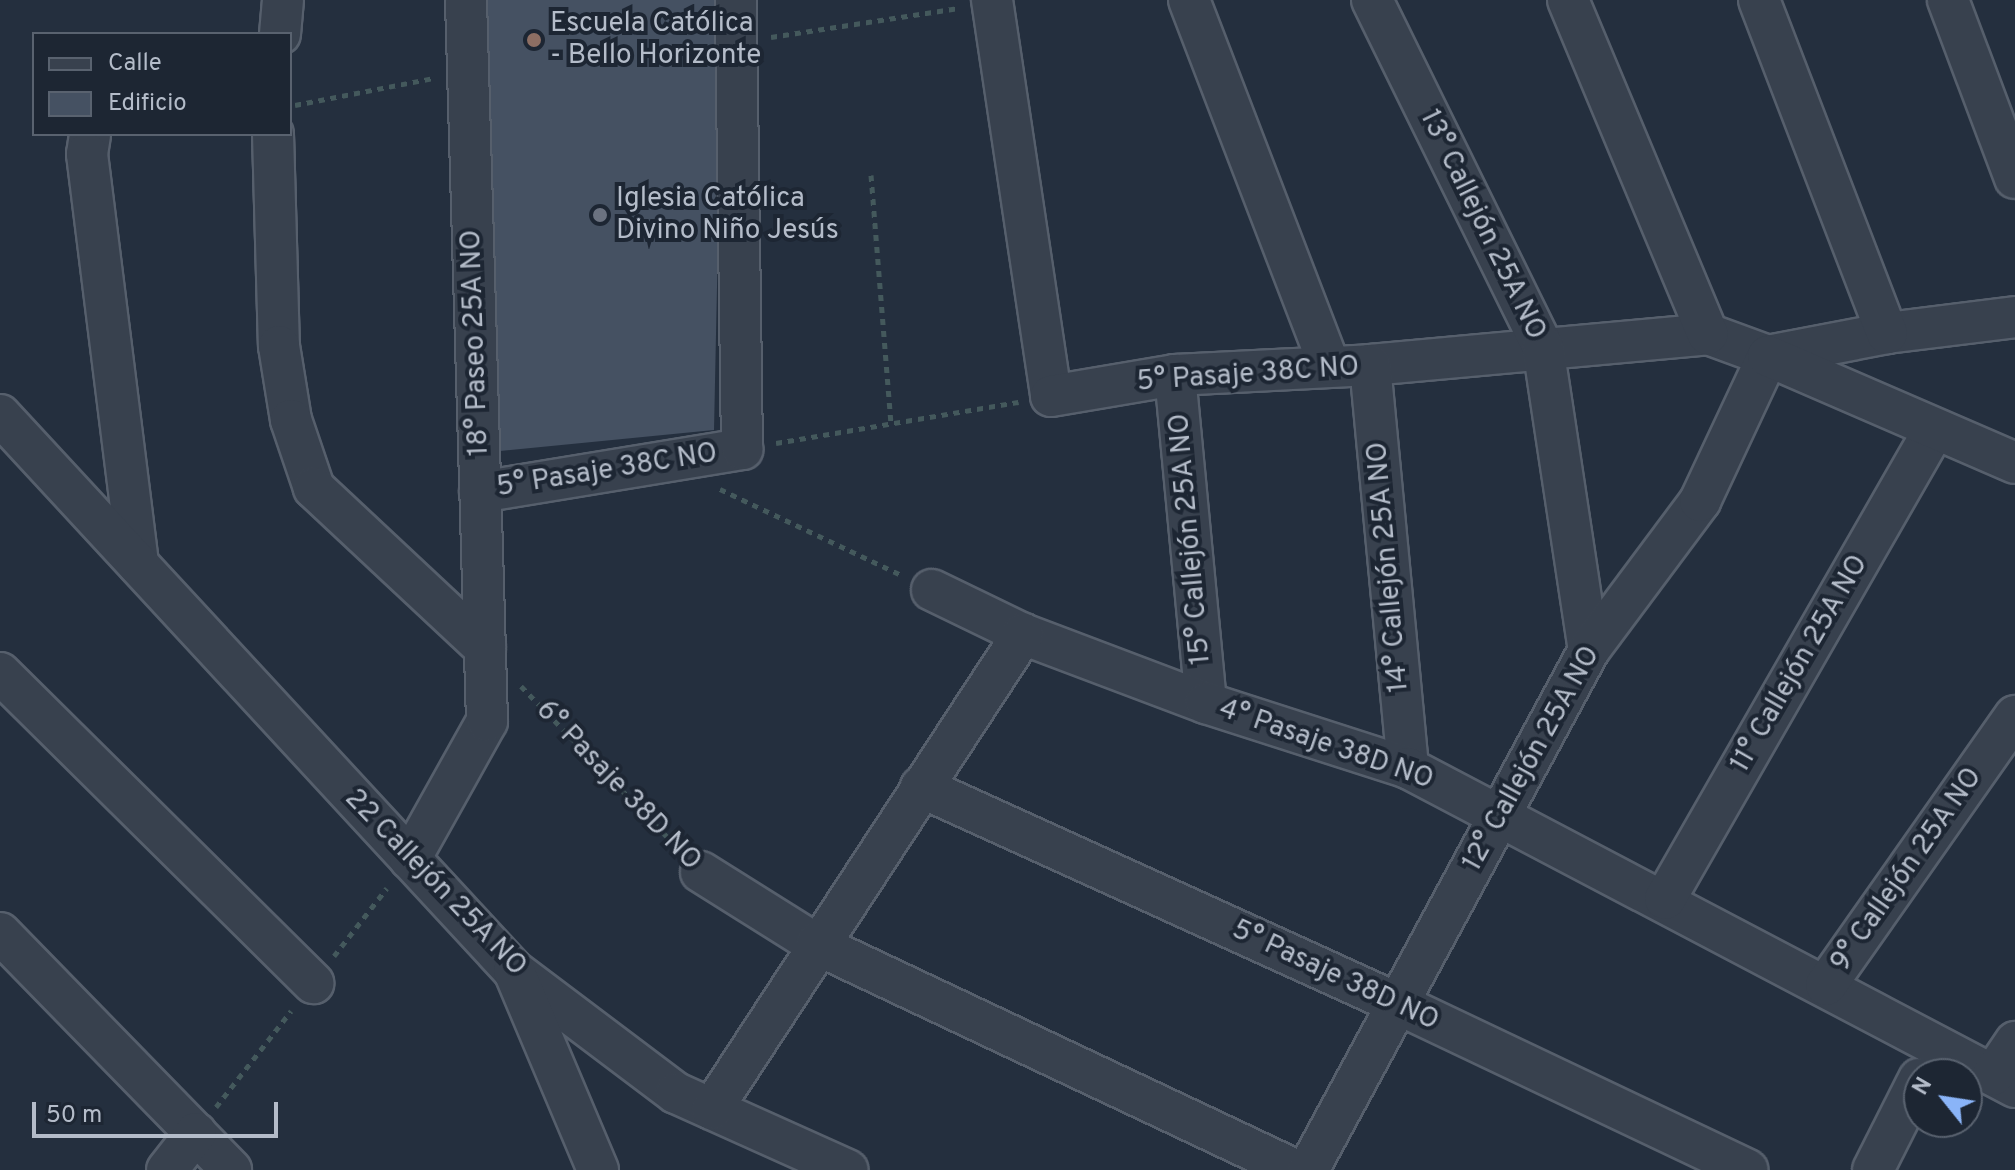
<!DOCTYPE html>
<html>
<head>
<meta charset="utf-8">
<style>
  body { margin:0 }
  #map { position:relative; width:2015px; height:1170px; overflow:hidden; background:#242f3e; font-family:Overpass,sans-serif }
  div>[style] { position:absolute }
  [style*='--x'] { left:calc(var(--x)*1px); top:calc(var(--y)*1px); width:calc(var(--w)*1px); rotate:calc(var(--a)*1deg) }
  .building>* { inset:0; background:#455162 }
  .path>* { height:5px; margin-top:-2.5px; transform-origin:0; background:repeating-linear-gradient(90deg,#44595c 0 6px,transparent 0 12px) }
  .roads { filter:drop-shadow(2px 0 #565f6c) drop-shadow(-2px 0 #565f6c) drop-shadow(0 2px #565f6c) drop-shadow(0 -2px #565f6c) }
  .minor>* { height:40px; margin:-20px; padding:0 20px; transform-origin:20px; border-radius:20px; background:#38414e }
  .dots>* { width:22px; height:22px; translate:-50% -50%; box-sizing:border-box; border:4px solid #1d2633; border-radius:50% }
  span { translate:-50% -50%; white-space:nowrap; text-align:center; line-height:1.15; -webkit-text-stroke:8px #1d2633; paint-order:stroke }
  .poi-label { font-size:28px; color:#b4bcc9 }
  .left { translate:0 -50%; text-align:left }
  .street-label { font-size:28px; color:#b4bcc9 }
  .legend { position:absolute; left:32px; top:32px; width:260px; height:104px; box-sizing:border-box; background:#1d2633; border:2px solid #59626f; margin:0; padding:10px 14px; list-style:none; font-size:24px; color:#b4bcc9 }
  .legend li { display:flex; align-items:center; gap:16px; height:40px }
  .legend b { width:40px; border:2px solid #59626f }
  .north { position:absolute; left:1903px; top:1058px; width:80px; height:80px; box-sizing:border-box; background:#1d2633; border:2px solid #59626f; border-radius:50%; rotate:300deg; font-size:22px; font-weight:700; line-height:32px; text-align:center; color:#b4bcc9 }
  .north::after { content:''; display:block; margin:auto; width:28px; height:36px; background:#8ab4f8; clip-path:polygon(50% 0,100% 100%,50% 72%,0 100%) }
  .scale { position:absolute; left:32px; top:1102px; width:246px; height:36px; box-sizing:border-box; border:4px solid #b4bcc9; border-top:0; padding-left:10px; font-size:24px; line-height:28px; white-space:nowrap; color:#b4bcc9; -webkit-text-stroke:6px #1d2633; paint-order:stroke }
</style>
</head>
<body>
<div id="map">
  <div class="building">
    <i style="clip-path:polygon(474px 0,723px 0,714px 430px,490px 452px)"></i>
  </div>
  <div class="path">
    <i style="--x:771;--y:37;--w:190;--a:-8.8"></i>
    <i style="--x:295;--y:105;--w:142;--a:-11"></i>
    <i style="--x:871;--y:175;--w:249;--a:85.4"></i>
    <i style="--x:776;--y:443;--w:246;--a:-9.6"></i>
    <i style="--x:720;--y:489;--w:203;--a:25.4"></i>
    <i style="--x:521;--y:686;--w:226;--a:45.9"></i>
    <i style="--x:334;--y:956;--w:86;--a:-52.1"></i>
    <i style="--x:216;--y:1107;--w:122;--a:-52"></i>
  </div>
  <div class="roads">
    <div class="minor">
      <i style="--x:992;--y:0;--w:400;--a:81.5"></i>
      <i style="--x:1051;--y:396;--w:126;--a:-9.6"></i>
      <i style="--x:1175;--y:375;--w:195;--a:-2.9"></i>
      <i style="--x:1370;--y:365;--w:339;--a:-5.2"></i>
      <i style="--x:1708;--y:334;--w:64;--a:20.1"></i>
      <i style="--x:1768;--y:356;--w:121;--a:-10.9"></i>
      <i style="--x:1887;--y:333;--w:129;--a:-7.1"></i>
      <i style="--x:1189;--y:0;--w:390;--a:69"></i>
      <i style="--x:1372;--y:0;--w:387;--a:63.8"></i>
      <i style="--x:1543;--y:347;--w:306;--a:81.4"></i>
      <i style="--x:1568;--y:0;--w:362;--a:67.3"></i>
      <i style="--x:1759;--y:0;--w:357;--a:69"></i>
      <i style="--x:1948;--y:0;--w:190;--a:69.4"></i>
      <i style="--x:280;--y:34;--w:34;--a:-85"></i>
      <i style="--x:273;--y:134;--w:212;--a:88.4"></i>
      <i style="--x:279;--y:346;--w:75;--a:80.8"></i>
      <i style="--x:291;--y:420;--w:72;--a:71.3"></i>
      <i style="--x:314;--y:488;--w:234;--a:43.1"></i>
      <i style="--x:90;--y:135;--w:19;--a:99"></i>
      <i style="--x:87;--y:154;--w:413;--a:82.9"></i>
      <i style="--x:1370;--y:365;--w:405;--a:84.6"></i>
      <i style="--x:1175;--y:375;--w:329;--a:84.6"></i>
      <i style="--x:0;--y:415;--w:757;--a:47.25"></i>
      <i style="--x:514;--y:971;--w:203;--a:37"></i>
      <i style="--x:676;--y:1093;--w:188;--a:24.2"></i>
      <i style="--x:480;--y:492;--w:266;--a:-9.3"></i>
      <i style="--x:742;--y:449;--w:449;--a:-90.8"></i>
      <i style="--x:932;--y:590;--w:101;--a:25.8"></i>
      <i style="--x:1023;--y:634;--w:196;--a:20.7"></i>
      <i style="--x:1206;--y:703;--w:212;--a:17.8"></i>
      <i style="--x:1408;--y:768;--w:686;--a:27.72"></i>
      <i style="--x:0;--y:673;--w:441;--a:44.7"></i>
      <i style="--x:921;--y:787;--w:522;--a:24.45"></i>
      <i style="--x:1396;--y:1003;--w:389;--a:25.4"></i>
      <i style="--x:410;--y:859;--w:158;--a:-60.8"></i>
      <i style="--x:487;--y:721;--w:721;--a:-91.67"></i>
      <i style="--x:701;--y:872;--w:136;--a:32.1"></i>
      <i style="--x:816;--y:944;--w:530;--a:25.26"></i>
      <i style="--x:1665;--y:899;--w:541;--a:-60.16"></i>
      <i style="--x:0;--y:933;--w:331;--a:45.7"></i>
      <i style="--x:514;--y:971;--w:216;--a:67.1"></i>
      <i style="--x:1826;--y:985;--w:329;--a:-54.9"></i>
      <i style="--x:1993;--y:1075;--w:40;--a:-56"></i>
      <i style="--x:712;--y:1109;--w:568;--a:-56.79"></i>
      <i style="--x:167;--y:1170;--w:47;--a:-51.9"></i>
      <i style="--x:1308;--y:1170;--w:591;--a:-61.61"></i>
      <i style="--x:1589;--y:650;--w:186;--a:-53.3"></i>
      <i style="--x:1700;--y:501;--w:160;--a:-64.9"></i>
      <i style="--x:1768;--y:356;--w:269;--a:23.4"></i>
      <i style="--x:1873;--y:1170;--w:102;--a:-63.2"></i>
    </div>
  </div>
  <div class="dots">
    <i style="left:534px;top:40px;background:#8d6e63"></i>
    <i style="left:600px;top:215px;background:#6b7280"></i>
  </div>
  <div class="poi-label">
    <span class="left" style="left:550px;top:40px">Escuela Católica<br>- Bello Horizonte</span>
    <span class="left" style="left:616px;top:215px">Iglesia Católica<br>Divino Niño Jesús</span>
  </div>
  <div class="street-label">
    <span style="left:1482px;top:225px;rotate:64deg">13° Callejón 25A NO</span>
    <span style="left:476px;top:343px;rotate:-92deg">18° Paseo 25A NO</span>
    <span style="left:1248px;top:375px;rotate:-4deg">5° Pasaje 38C NO</span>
    <span style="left:607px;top:471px;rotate:-9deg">5° Pasaje 38C NO</span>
    <span style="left:1191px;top:539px;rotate:-95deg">15° Callejón 25A NO</span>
    <span style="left:1389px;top:567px;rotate:-95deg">14° Callejón 25A NO</span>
    <span style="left:1800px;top:664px;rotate:-60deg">11° Callejón 25A NO</span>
    <span style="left:1326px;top:745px;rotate:19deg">4° Pasaje 38D NO</span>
    <span style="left:1532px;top:759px;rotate:-61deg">12° Callejón 25A NO</span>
    <span style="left:618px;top:786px;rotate:46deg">6° Pasaje 38D NO</span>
    <span style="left:1907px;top:870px;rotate:-55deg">9° Callejón 25A NO</span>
    <span style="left:435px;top:883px;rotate:46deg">22 Callejón 25A NO</span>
    <span style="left:1335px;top:976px;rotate:25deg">5° Pasaje 38D NO</span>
  </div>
  <ul class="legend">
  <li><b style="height:10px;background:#38414e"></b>Calle</li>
  <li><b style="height:22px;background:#455162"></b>Edificio</li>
  </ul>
  <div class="north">N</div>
  <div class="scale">50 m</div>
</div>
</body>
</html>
